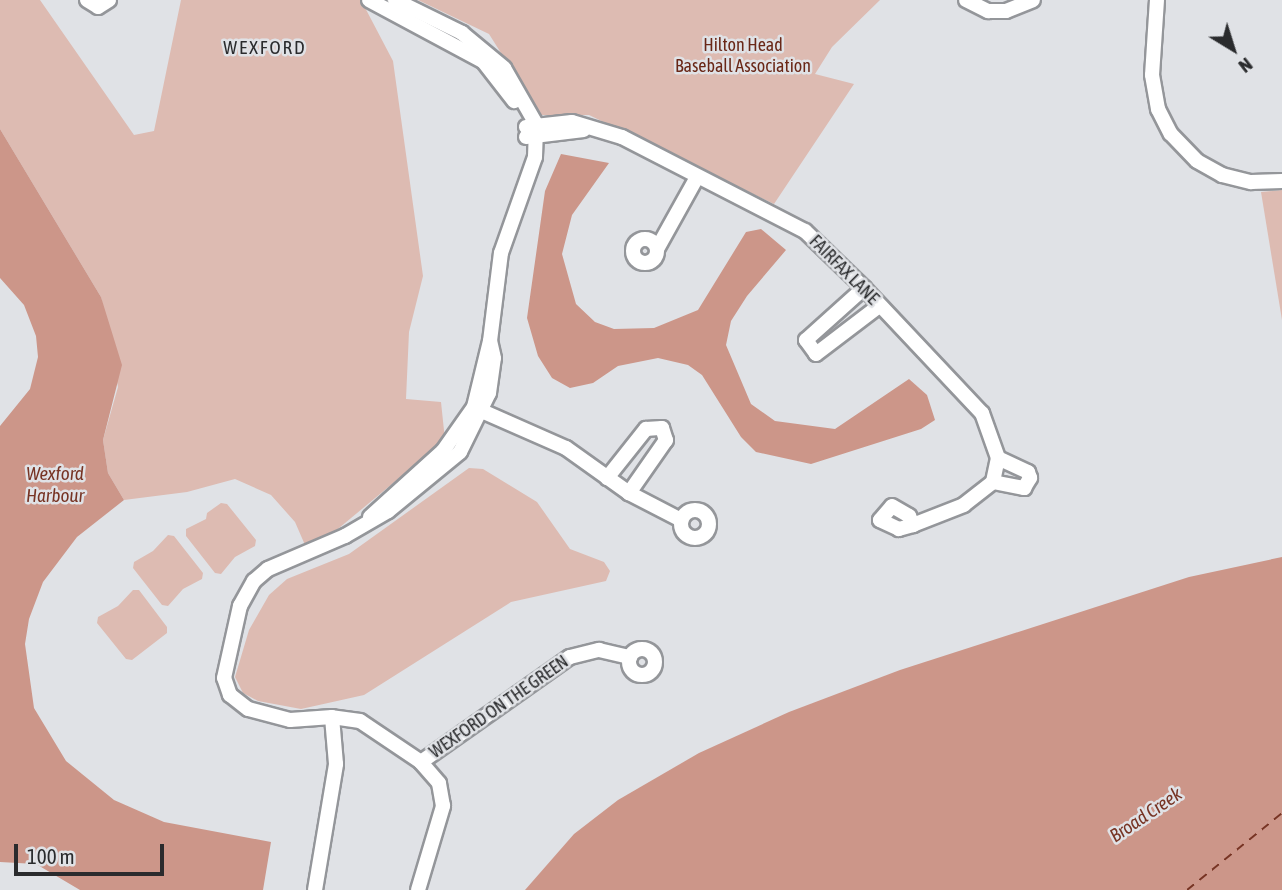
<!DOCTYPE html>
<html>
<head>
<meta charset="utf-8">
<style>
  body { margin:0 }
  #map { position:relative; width:1282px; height:890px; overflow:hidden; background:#e0e2e6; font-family:"Asap Condensed",sans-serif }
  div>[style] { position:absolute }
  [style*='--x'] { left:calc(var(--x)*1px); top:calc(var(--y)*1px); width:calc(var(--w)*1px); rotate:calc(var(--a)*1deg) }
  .green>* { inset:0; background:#ddbbb2 }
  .water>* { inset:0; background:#cc9689 }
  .ferry>* { height:2px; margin-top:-1px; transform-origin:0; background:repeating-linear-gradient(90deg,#773424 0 9px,transparent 0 16px) }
  .roads { filter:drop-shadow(2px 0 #94969a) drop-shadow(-2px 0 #94969a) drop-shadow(0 2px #94969a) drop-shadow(0 -2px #94969a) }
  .minor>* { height:14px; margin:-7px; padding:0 7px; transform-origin:7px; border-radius:7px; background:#fff }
  .minor>.ring { margin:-7px; padding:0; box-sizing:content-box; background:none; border:14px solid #fff; border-radius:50% }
  span { translate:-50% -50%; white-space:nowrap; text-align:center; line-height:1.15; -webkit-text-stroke:5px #e0e2e6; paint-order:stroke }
  .park-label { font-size:18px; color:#692717 }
  .street-label { font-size:18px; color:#2a2b2d }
  .neighbourhood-label { font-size:19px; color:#2a2b2d; letter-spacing:2px }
  .water-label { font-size:19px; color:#773424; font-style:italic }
  .north { position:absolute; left:1198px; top:14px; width:70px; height:70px; -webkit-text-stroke:5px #e0e2e6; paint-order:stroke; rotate:142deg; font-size:19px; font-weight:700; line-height:28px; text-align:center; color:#2a2b2d }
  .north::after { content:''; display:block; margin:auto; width:24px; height:32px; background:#2a2b2d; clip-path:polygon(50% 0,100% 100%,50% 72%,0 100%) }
  .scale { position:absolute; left:14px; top:844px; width:150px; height:32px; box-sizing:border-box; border:4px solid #2a2b2d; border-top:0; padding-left:9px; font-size:21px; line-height:24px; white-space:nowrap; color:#2a2b2d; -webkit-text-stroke:5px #e0e2e6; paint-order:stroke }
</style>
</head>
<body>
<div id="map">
  <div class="green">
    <i style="clip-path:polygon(0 0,40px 0,134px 135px,154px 131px,181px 0,361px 0,393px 61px,423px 276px,409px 332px,406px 399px,441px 402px,445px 440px,333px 533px,305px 545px,295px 522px,271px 495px,235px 479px,187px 492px,124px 500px,108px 473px,103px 440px,118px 387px,101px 297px,0 129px)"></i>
    <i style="clip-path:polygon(418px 0,880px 0,832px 47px,815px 74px,854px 84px,774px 204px,589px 115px,540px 115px,489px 34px)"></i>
    <i style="clip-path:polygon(1282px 190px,1282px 320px,1261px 192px)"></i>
    <i style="clip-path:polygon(469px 468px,483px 469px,537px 502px,570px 549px,604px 562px,610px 571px,606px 581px,511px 602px,364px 695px,301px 709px,258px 701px,243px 693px,235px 677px,249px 630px,269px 595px,287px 579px,349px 554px)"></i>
    <i style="clip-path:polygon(221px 503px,227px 504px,256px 540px,255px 546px,235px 557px,221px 574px,215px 573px,186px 536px,186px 529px,206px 519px,207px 513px)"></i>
    <i style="clip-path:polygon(168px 535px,174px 536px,203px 573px,202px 579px,183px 589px,168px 606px,162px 605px,133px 568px,134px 562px,153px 551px)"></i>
    <i style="clip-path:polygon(133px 590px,139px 590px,167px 627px,167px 633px,132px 660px,126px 659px,97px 623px,98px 617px,118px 606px)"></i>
  </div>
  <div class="water">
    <i style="clip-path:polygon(0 129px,101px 297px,122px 365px,103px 440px,108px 473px,124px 500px,77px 537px,43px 582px,29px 619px,25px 644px,34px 708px,66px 761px,114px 800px,164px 822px,271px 842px,263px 890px,80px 890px,36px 864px,0 862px,0 426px,30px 389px,38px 357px,36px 336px,24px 305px,0 278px)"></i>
    <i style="clip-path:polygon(561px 154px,609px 163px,572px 215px,562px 254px,576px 304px,595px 322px,614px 329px,654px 328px,698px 310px,746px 232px,761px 229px,786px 250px,747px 296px,731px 321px,726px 345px,751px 404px,775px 421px,835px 429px,909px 379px,927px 395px,935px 420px,921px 429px,811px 464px,756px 452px,741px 437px,702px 375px,688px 365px,658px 358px,618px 366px,593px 383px,570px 388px,552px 378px,538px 356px,527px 318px,545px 191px)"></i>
    <i style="clip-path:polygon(1282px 557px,1282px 890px,525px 890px,574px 834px,618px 800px,699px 753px,789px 712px,900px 670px,1189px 577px)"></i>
  </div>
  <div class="ferry">
    <i style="--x:1187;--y:890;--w:122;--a:-39"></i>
  </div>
  <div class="roads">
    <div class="minor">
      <i style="--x:87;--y:0;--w:13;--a:32"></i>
      <i style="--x:98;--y:7;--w:13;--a:-32"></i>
      <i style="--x:369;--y:0;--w:129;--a:28.2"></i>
      <i style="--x:483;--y:61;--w:51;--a:52.2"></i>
      <i style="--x:966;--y:0;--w:25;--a:27"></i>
      <i style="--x:988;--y:11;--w:18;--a:0"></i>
      <i style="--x:1006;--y:11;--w:29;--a:-22"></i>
      <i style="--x:1157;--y:0;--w:75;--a:93.8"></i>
      <i style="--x:1152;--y:75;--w:35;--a:80"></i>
      <i style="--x:1158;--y:109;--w:28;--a:63"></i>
      <i style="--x:1171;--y:134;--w:37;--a:46"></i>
      <i style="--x:1197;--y:161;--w:29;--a:29"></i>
      <i style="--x:1222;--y:175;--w:30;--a:14"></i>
      <i style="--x:1251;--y:182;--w:31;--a:-2"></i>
      <i style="--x:526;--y:127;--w:46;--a:-6.2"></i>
      <i style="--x:572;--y:122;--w:52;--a:16.7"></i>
      <i style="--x:622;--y:137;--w:206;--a:27.2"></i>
      <i style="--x:805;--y:231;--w:82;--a:44"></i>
      <i style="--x:864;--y:288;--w:172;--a:46.7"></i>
      <i style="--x:982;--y:413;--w:48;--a:70.4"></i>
      <i style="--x:998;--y:458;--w:25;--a:102"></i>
      <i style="--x:993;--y:482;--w:37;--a:142"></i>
      <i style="--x:964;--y:505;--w:55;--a:158.6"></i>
      <i style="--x:913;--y:525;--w:15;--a:164"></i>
      <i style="--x:899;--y:529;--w:21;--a:-155"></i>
      <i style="--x:880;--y:520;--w:18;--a:-49"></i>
      <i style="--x:892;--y:506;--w:20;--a:30"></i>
      <i style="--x:909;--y:516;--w:10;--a:66"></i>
      <i style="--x:526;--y:137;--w:58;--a:-6.9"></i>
      <i class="ring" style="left:633px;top:239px;width:10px;height:10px"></i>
      <i style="--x:657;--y:249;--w:80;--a:-60.9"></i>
      <i style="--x:864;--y:288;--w:78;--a:138.1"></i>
      <i style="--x:806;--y:340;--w:17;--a:54"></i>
      <i style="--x:816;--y:354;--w:79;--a:-37.3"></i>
      <i style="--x:475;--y:408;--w:99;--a:23.7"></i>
      <i style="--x:566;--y:448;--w:77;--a:35.5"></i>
      <i style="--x:629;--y:493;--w:59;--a:27.4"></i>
      <i style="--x:607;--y:478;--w:63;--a:-51.5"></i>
      <i style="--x:646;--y:429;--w:16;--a:-4"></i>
      <i style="--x:662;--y:428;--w:13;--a:72"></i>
      <i style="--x:666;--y:440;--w:65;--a:124.9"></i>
      <i style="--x:993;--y:482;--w:32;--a:11"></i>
      <i style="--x:1024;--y:488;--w:12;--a:-59"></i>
      <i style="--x:1030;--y:478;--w:6;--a:-108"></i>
      <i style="--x:1028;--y:472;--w:33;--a:-155"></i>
      <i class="ring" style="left:681px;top:510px;width:14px;height:14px"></i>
      <i style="--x:370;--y:517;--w:98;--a:-42.1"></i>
      <i style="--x:443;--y:451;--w:54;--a:-54.8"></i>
      <i style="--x:474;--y:407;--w:68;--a:-76.4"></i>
      <i style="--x:490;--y:341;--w:89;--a:-82.9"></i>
      <i style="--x:501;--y:253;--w:102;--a:-70.5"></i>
      <i style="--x:535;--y:157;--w:33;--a:-88"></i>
      <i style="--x:536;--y:124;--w:64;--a:-119.7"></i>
      <i style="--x:504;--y:68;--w:55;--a:-140.2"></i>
      <i style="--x:462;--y:33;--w:75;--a:-153.8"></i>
      <i class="ring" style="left:629px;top:649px;width:12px;height:12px"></i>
      <i style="--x:421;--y:762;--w:73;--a:-146.1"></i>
      <i style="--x:360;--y:721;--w:28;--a:-172"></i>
      <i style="--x:332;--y:717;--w:42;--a:175.9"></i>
      <i style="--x:290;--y:720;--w:43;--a:-165.3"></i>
      <i style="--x:248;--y:709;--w:23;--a:-142"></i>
      <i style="--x:230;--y:695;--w:18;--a:-109"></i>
      <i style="--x:224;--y:678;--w:74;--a:-77.5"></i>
      <i style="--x:240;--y:606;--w:29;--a:-61"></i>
      <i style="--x:254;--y:581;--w:18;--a:-41"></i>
      <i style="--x:268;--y:569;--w:84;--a:-23.2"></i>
      <i style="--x:345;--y:536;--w:50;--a:-30.2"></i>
      <i style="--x:388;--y:511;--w:93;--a:-39.3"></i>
      <i style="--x:460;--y:452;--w:66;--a:-63.8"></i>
      <i style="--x:489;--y:393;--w:35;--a:-82"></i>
      <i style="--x:494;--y:358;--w:17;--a:-103"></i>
      <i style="--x:315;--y:890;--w:128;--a:-80.5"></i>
      <i style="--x:336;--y:764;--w:47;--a:-94.9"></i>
      <i style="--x:418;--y:890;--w:88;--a:-73.4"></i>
      <i style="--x:443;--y:806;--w:23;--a:-100"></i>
      <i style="--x:439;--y:783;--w:28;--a:-131"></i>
      <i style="--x:421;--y:762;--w:182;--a:-35.2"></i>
      <i style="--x:570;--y:657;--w:30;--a:-14"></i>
      <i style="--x:599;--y:650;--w:32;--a:13"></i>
    </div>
  </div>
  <div class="park-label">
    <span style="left:743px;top:56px">Hilton Head<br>Baseball Association</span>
  </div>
  <div class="street-label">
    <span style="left:844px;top:270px;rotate:45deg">FAIRFAX LANE</span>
    <span style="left:499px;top:707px;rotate:-35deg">WEXFORD ON THE GREEN</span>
  </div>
  <div class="neighbourhood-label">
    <span style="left:265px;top:48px">WEXFORD</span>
  </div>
  <div class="water-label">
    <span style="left:55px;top:485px">Wexford<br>Harbour</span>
    <span style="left:1146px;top:815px;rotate:-34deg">Broad Creek</span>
  </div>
  <div class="north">N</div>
  <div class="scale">100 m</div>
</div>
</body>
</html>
